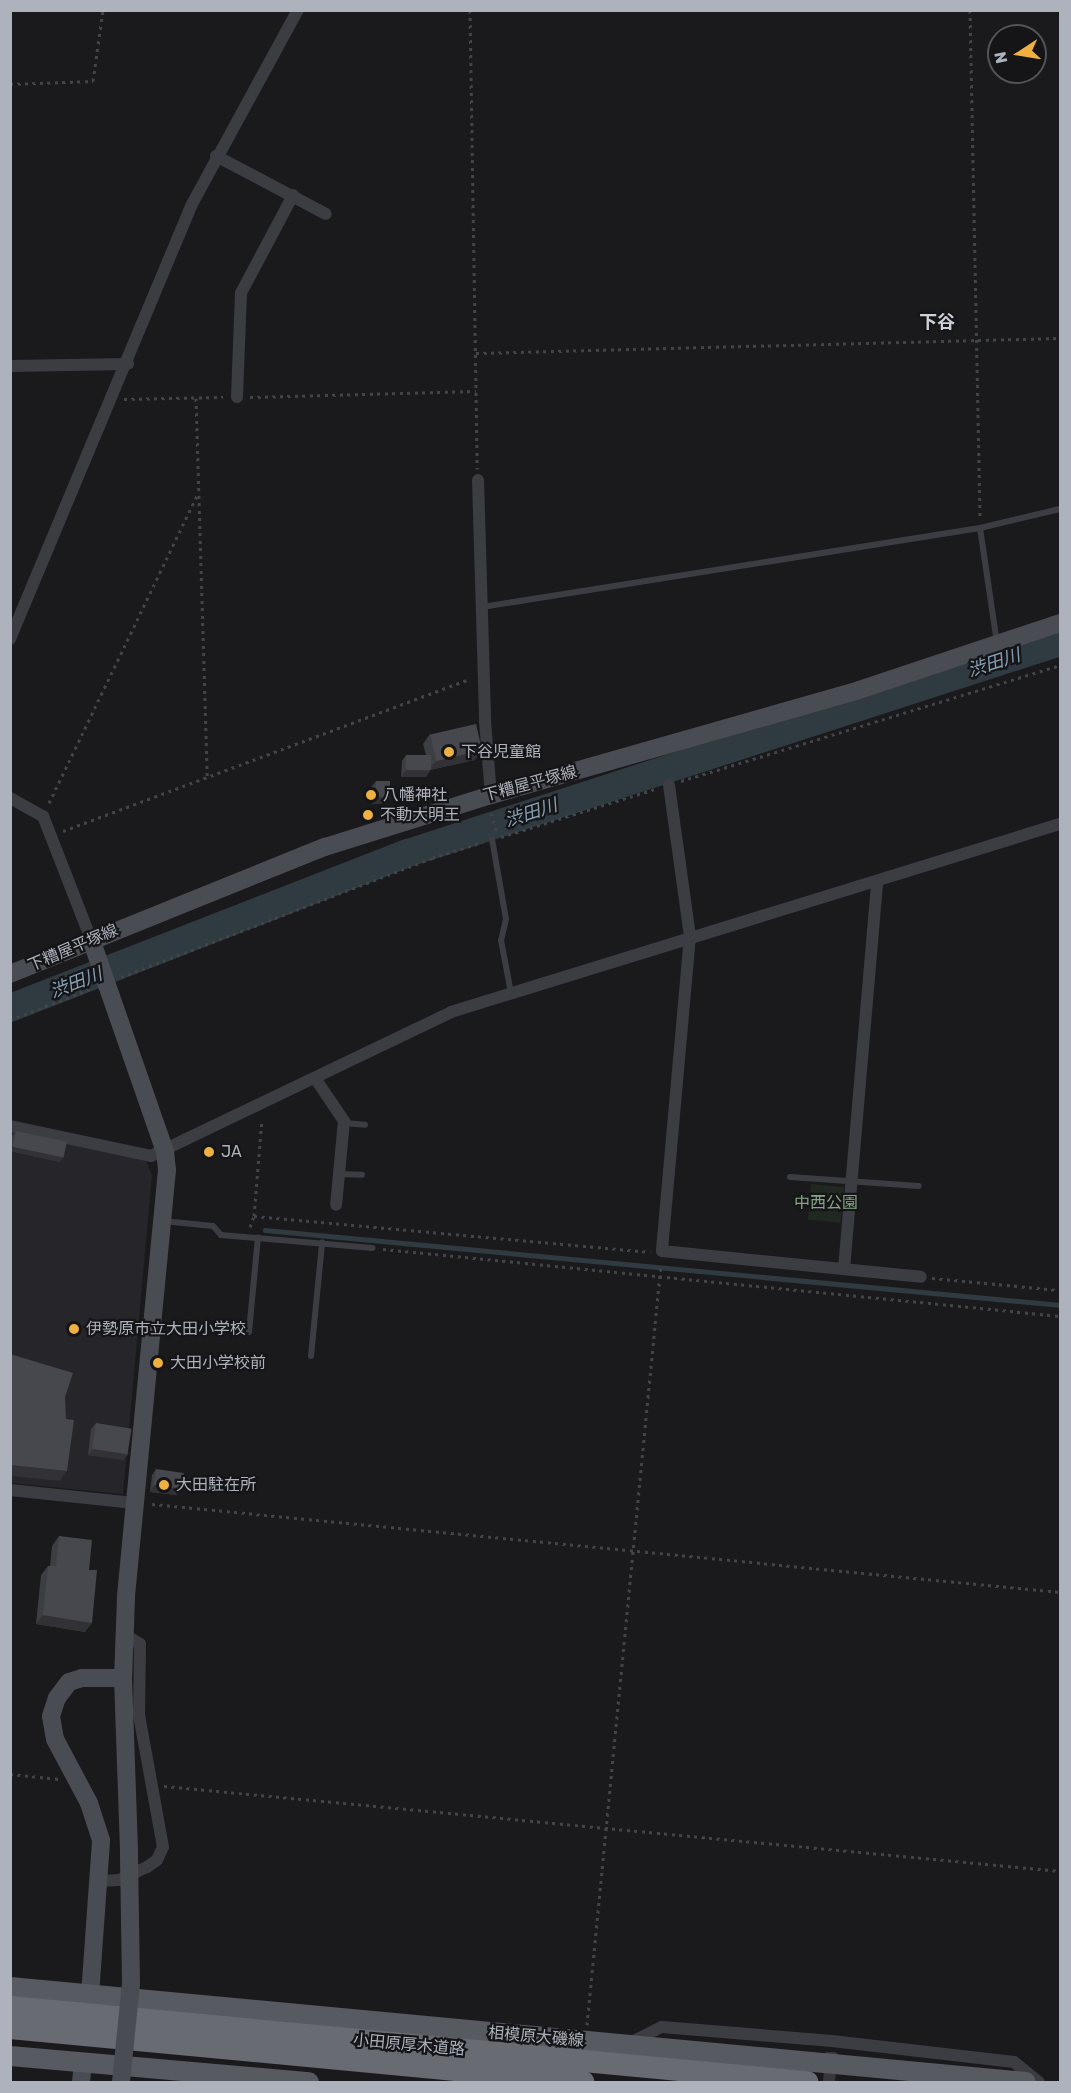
<!DOCTYPE html>
<html>
<head>
<meta charset="utf-8">
<style>
  body { margin:0 }
  #map { position:relative; width:1071px; height:2093px; overflow:hidden; background:#1a1a1d; font-family:Rubik,"Noto Sans JP",sans-serif }
  div>[style] { position:absolute }
  [style*='--x'] { left:calc(var(--x)*1px); top:calc(var(--y)*1px); width:calc(var(--w)*1px); rotate:calc(var(--a)*1deg) }
  .built>* { inset:0; background:#26262a }
  .green>* { inset:0; background:#202821; transform-origin:0 0 }
  .stream>* { height:4.5px; margin:-2.25px; padding:0 2.25px; transform-origin:2.25px; border-radius:2.25px; background:#303a41 }
  .river>* { height:28px; margin:-14px; padding:0 14px; transform-origin:14px; border-radius:14px; background:#303a41 }
  .street-tunnel>* { height:12px; margin-top:-6px; transform-origin:0; background:repeating-linear-gradient(90deg,#37383d 0 12px,transparent 0 18px) }
  .path>* { height:3px; margin-top:-1.5px; transform-origin:0; background:repeating-linear-gradient(90deg,#414449 0 3px,transparent 0 7.5px) }
  .lane>* { height:6px; margin:-3px; padding:0 3px; transform-origin:3px; border-radius:3px; background:#3b3d42 }
  .street>* { height:12px; margin:-6px; padding:0 6px; transform-origin:6px; border-radius:6px; background:#3b3d42 }
  .secondary>* { height:18px; margin:-9px; padding:0 9px; transform-origin:9px; border-radius:9px; background:#494c52 }
  .primary>* { height:20px; margin:-10px; padding:0 10px; transform-origin:10px; border-radius:10px; background:#585a61 }
  .highway>* { height:22px; margin:-11px; padding:0 11px; transform-origin:11px; border-radius:11px; background:#686b72 }
  .secondary-bridge>* { height:18px; margin:-9px; padding:0 9px; transform-origin:9px; border-radius:9px; background:#494c52 }
  .wall>* { inset:0; background:#3d3e42 }
  .shaded-wall>* { inset:0; background:#323236 }
  .building>* { inset:0; background:#47484d; transform-origin:0 0 }
  .dots>* { width:16px; height:16px; translate:-50% -50%; box-sizing:border-box; border:3px solid #151518; border-radius:50% }
  span { translate:-50% -50%; white-space:nowrap; text-align:center; line-height:1.15; -webkit-text-stroke:4.5px #151518; paint-order:stroke }
  .poi-label { font-size:16px; color:#adb2bc }
  .left { translate:0 -50%; text-align:left }
  .street-label { font-size:16px; color:#adb2bc }
  .park-label { font-size:16px; color:#85a686 }
  .neighbourhood-label { font-size:18px; color:#ced1d8; font-weight:700 }
  .water-label { font-size:18px; color:#86a0b5; font-style:italic }
  .frame { position:absolute; inset:0; border:12px solid #adb2bc; pointer-events:none }
  .north { position:absolute; left:987px; top:24px; width:60px; height:60px; box-sizing:border-box; background:#151518; border:2px solid #52545a; border-radius:50%; rotate:258deg; font-size:16px; font-weight:700; line-height:24px; text-align:center; color:#adb2bc }
  .north::after { content:''; display:block; margin:auto; width:21px; height:27px; background:#eeb041; clip-path:polygon(50% 0,100% 100%,50% 72%,0 100%) }
</style>
</head>
<body>
<div id="map">
  <div class="built">
    <i style="clip-path:polygon(10px 1132px,145px 1158px,152px 1175px,123px 1494px,11px 1483px)"></i>
  </div>
  <div class="green">
    <i style="left:811px;top:1184px;width:33px;height:36px;rotate:5deg"></i>
  </div>
  <div class="stream">
    <i style="--x:265;--y:1230;--w:799;--a:5.39"></i>
  </div>
  <div class="river">
    <i style="--x:10;--y:1008;--w:427;--a:-21.3"></i>
    <i style="--x:408;--y:853;--w:685;--a:-17.93"></i>
  </div>
  <div class="street-tunnel">
    <i style="--x:829;--y:2082;--w:36;--a:-85"></i>
  </div>
  <div class="path">
    <i style="--x:470;--y:10;--w:459;--a:89.1"></i>
    <i style="--x:970;--y:10;--w:509;--a:88.87"></i>
    <i style="--x:10;--y:84;--w:83;--a:-2.1"></i>
    <i style="--x:93;--y:81;--w:72;--a:-82"></i>
    <i style="--x:476;--y:353;--w:584;--a:-1.47"></i>
    <i style="--x:250;--y:397;--w:226;--a:-1.5"></i>
    <i style="--x:196;--y:398;--w:379;--a:88.3"></i>
    <i style="--x:124;--y:399;--w:99;--a:-1.2"></i>
    <i style="--x:681;--y:781;--w:396;--a:-17"></i>
    <i style="--x:49;--y:803;--w:344;--a:-64.3"></i>
    <i style="--x:491;--y:813;--w:18;--a:74"></i>
    <i style="--x:63;--y:831;--w:434;--a:-20.5"></i>
    <i style="--x:501;--y:837;--w:161;--a:-17.3"></i>
    <i style="--x:121;--y:977;--w:333;--a:-20.9"></i>
    <i style="--x:432;--y:858;--w:53;--a:-17.4"></i>
    <i style="--x:10;--y:1020;--w:89;--a:-21.1"></i>
    <i style="--x:254;--y:1216;--w:97;--a:-85.3"></i>
    <i style="--x:250;--y:1227;--w:12;--a:-70"></i>
    <i style="--x:254;--y:1216;--w:398;--a:5.2"></i>
    <i style="--x:383;--y:1249;--w:680;--a:5.65"></i>
    <i style="--x:932;--y:1278;--w:129;--a:5.4"></i>
    <i style="--x:152;--y:1504;--w:912;--a:5.54"></i>
    <i style="--x:10;--y:1774;--w:49;--a:5.8"></i>
    <i style="--x:164;--y:1786;--w:900;--a:5.42"></i>
    <i style="--x:587;--y:2025;--w:765;--a:-84.45"></i>
  </div>
  <div class="lane">
    <i style="--x:980;--y:528;--w:116;--a:81.6"></i>
    <i style="--x:482;--y:607;--w:504;--a:-9.01"></i>
    <i style="--x:980;--y:528;--w:82;--a:-13.4"></i>
    <i style="--x:492;--y:839;--w:81;--a:80.1"></i>
    <i style="--x:506;--y:919;--w:22;--a:103"></i>
    <i style="--x:501;--y:940;--w:54;--a:79.3"></i>
    <i style="--x:344;--y:1123;--w:21;--a:5"></i>
    <i style="--x:339;--y:1174;--w:23;--a:2"></i>
    <i style="--x:790;--y:1177;--w:129;--a:4"></i>
    <i style="--x:163;--y:1221;--w:50;--a:5.7"></i>
    <i style="--x:213;--y:1226;--w:12;--a:48"></i>
    <i style="--x:221;--y:1235;--w:152;--a:4.9"></i>
    <i style="--x:249;--y:1332;--w:95;--a:-84.6"></i>
    <i style="--x:311;--y:1356;--w:114;--a:-84.4"></i>
  </div>
  <div class="street">
    <i style="--x:216;--y:156;--w:124;--a:27.8"></i>
    <i style="--x:10;--y:366;--w:118;--a:-1"></i>
    <i style="--x:237;--y:397;--w:104;--a:-87.8"></i>
    <i style="--x:241;--y:293;--w:111;--a:-62"></i>
    <i style="--x:478;--y:480;--w:241;--a:88.3"></i>
    <i style="--x:485;--y:721;--w:74;--a:85.4"></i>
    <i style="--x:10;--y:639;--w:469;--a:-67.3"></i>
    <i style="--x:191;--y:206;--w:223;--a:-61.4"></i>
    <i style="--x:669;--y:785;--w:152;--a:82.1"></i>
    <i style="--x:690;--y:936;--w:316;--a:95.1"></i>
    <i style="--x:662;--y:1251;--w:260;--a:5.7"></i>
    <i style="--x:10;--y:798;--w:38;--a:29"></i>
    <i style="--x:43;--y:816;--w:132;--a:68.7"></i>
    <i style="--x:315;--y:1078;--w:52;--a:56"></i>
    <i style="--x:344;--y:1121;--w:84;--a:95.4"></i>
    <i style="--x:10;--y:1126;--w:144;--a:12"></i>
    <i style="--x:151;--y:1156;--w:333;--a:-25.6"></i>
    <i style="--x:451;--y:1012;--w:637;--a:-17.16"></i>
    <i style="--x:844;--y:1269;--w:388;--a:-85.1"></i>
    <i style="--x:10;--y:1490;--w:125;--a:6"></i>
    <i style="--x:100;--y:1881;--w:19;--a:-3"></i>
    <i style="--x:119;--y:1880;--w:31;--a:-25"></i>
    <i style="--x:147;--y:1867;--w:12;--a:-35"></i>
    <i style="--x:157;--y:1860;--w:14;--a:-65"></i>
    <i style="--x:163;--y:1847;--w:134;--a:-100.3"></i>
    <i style="--x:139;--y:1715;--w:71;--a:-89.2"></i>
    <i style="--x:140;--y:1644;--w:17;--a:-149"></i>
    <i style="--x:628;--y:2044;--w:38;--a:-27"></i>
    <i style="--x:662;--y:2027;--w:171;--a:4.7"></i>
    <i style="--x:832;--y:2041;--w:183;--a:6.6"></i>
    <i style="--x:1014;--y:2062;--w:32;--a:39"></i>
  </div>
  <div class="secondary">
    <i style="--x:91;--y:939;--w:225;--a:70.8"></i>
    <i style="--x:165;--y:1151;--w:19;--a:84"></i>
    <i style="--x:167;--y:1170;--w:430;--a:95.5"></i>
    <i style="--x:126;--y:1598;--w:80;--a:92.1"></i>
    <i style="--x:123;--y:1678;--w:175;--a:88"></i>
    <i style="--x:10;--y:974;--w:340;--a:-22"></i>
    <i style="--x:325;--y:847;--w:174;--a:-17.4"></i>
    <i style="--x:491;--y:795;--w:383;--a:-15.9"></i>
    <i style="--x:859;--y:690;--w:212;--a:-18.4"></i>
    <i style="--x:90;--y:1995;--w:155;--a:-85.9"></i>
    <i style="--x:101;--y:1840;--w:39;--a:-108"></i>
    <i style="--x:89;--y:1803;--w:72;--a:-118"></i>
    <i style="--x:55;--y:1739;--w:23;--a:-100"></i>
    <i style="--x:51;--y:1716;--w:19;--a:-72"></i>
    <i style="--x:57;--y:1698;--w:20;--a:-53"></i>
    <i style="--x:69;--y:1682;--w:14;--a:-17"></i>
    <i style="--x:82;--y:1678;--w:41;--a:0"></i>
    <i style="--x:81;--y:2082;--w:19;--a:-84"></i>
  </div>
  <div class="primary">
    <i style="--x:10;--y:1987;--w:1020;--a:5.34"></i>
    <i style="--x:10;--y:2056;--w:300;--a:5"></i>
  </div>
  <div class="highway">
    <i style="--x:10;--y:2007;--w:801;--a:5.38"></i>
    <i style="--x:10;--y:2028;--w:576;--a:5.38"></i>
  </div>
  <div class="secondary-bridge">
    <i style="--x:121;--y:2082;--w:100;--a:-84.2"></i>
    <i style="--x:131;--y:1983;--w:130;--a:-90.9"></i>
  </div>
  <div class="wall">
    <i style="clip-path:polygon(430px 734px,475px 760px,430px 770px,426px 777px,401px 777px,402px 761px,406px 755px,426px 755px,423px 744px)"></i>
    <i style="clip-path:polygon(376px 781px,390px 797px,386px 803px,372px 804px,371px 787px)"></i>
    <i style="clip-path:polygon(16px 1131px,60px 1162px,10px 1151px,10px 1143px,12px 1136px)"></i>
    <i style="clip-path:polygon(96px 1423px,124px 1460px,88px 1455px,91px 1429px)"></i>
    <i style="clip-path:polygon(156px 1469px,181px 1489px,177px 1495px,150px 1492px,152px 1475px)"></i>
    <i style="clip-path:polygon(59px 1536px,89px 1570px,85px 1632px,36px 1624px,41px 1575px,48px 1566px,50px 1566px,52px 1546px)"></i>
  </div>
  <div class="shaded-wall">
    <i style="clip-path:polygon(482px 750px,475px 760px,429px 770px,436px 761px)"></i>
    <i style="clip-path:polygon(406px 770px,430px 771px,426px 777px,401px 777px)"></i>
    <i style="clip-path:polygon(376px 797px,390px 797px,386px 803px,372px 804px)"></i>
    <i style="clip-path:polygon(12px 1146px,64px 1157px,60px 1162px,10px 1151px,10px 1148px)"></i>
    <i style="clip-path:polygon(93px 1449px,129px 1453px,124px 1460px,88px 1455px)"></i>
    <i style="clip-path:polygon(10px 1465px,67px 1471px,60px 1481px,10px 1476px)"></i>
    <i style="clip-path:polygon(154px 1485px,181px 1489px,177px 1495px,150px 1492px)"></i>
    <i style="clip-path:polygon(43px 1615px,92px 1623px,85px 1632px,36px 1624px)"></i>
  </div>
  <div class="building">
    <i style="left:476px;top:724px;width:27px;height:47px;rotate:77deg"></i>
    <i style="left:406px;top:755px;width:25px;height:15px"></i>
    <i style="left:376px;top:781px;width:14px;height:16px"></i>
    <i style="left:16px;top:1131px;width:52px;height:16px;rotate:12deg"></i>
    <i style="clip-path:polygon(10px 1354px,73px 1373px,65px 1397px,66px 1419px,74px 1420px,67px 1471px,10px 1465px)"></i>
    <i style="left:96px;top:1423px;width:36px;height:26px;rotate:9deg"></i>
    <i style="left:156px;top:1469px;width:28px;height:16px;rotate:8deg"></i>
    <i style="clip-path:polygon(59px 1536px,92px 1540px,89px 1570px,97px 1570px,92px 1623px,43px 1615px,48px 1566px,56px 1566px)"></i>
  </div>
  <div class="dots">
    <i style="left:449px;top:752px;background:#eeb041"></i>
    <i style="left:371px;top:795px;background:#eeb041"></i>
    <i style="left:368px;top:815px;background:#eeb041"></i>
    <i style="left:209px;top:1152px;background:#eeb041"></i>
    <i style="left:74px;top:1329px;background:#eeb041"></i>
    <i style="left:158px;top:1363px;background:#eeb041"></i>
    <i style="left:164px;top:1485px;background:#eeb041"></i>
  </div>
  <div class="poi-label">
    <span class="left" style="left:461px;top:752px">下谷児童館</span>
    <span class="left" style="left:383px;top:795px">八幡神社</span>
    <span class="left" style="left:380px;top:815px">不動大明王</span>
    <span class="left" style="left:221px;top:1152px">JA</span>
    <span class="left" style="left:86px;top:1329px">伊勢原市立大田小学校</span>
    <span class="left" style="left:170px;top:1363px">大田小学校前</span>
    <span class="left" style="left:176px;top:1485px">大田駐在所</span>
  </div>
  <div class="street-label">
    <span style="left:530px;top:784px;rotate:-15deg">下糟屋平塚線</span>
    <span style="left:73px;top:948px;rotate:-23deg">下糟屋平塚線</span>
    <span style="left:536px;top:2037px;rotate:5deg">相模原大磯線</span>
    <span style="left:409px;top:2045px;rotate:5deg">小田原厚木道路</span>
  </div>
  <div class="park-label">
    <span style="left:826px;top:1203px">中西公園</span>
  </div>
  <div class="neighbourhood-label">
    <span style="left:937px;top:322px">下谷</span>
  </div>
  <div class="water-label">
    <span style="left:994px;top:663px;rotate:-18deg">渋田川</span>
    <span style="left:531px;top:813px;rotate:-18deg">渋田川</span>
    <span style="left:76px;top:983px;rotate:-21deg">渋田川</span>
  </div>
  <div class="frame"></div>
  <div class="north">N</div>
</div>
</body>
</html>
